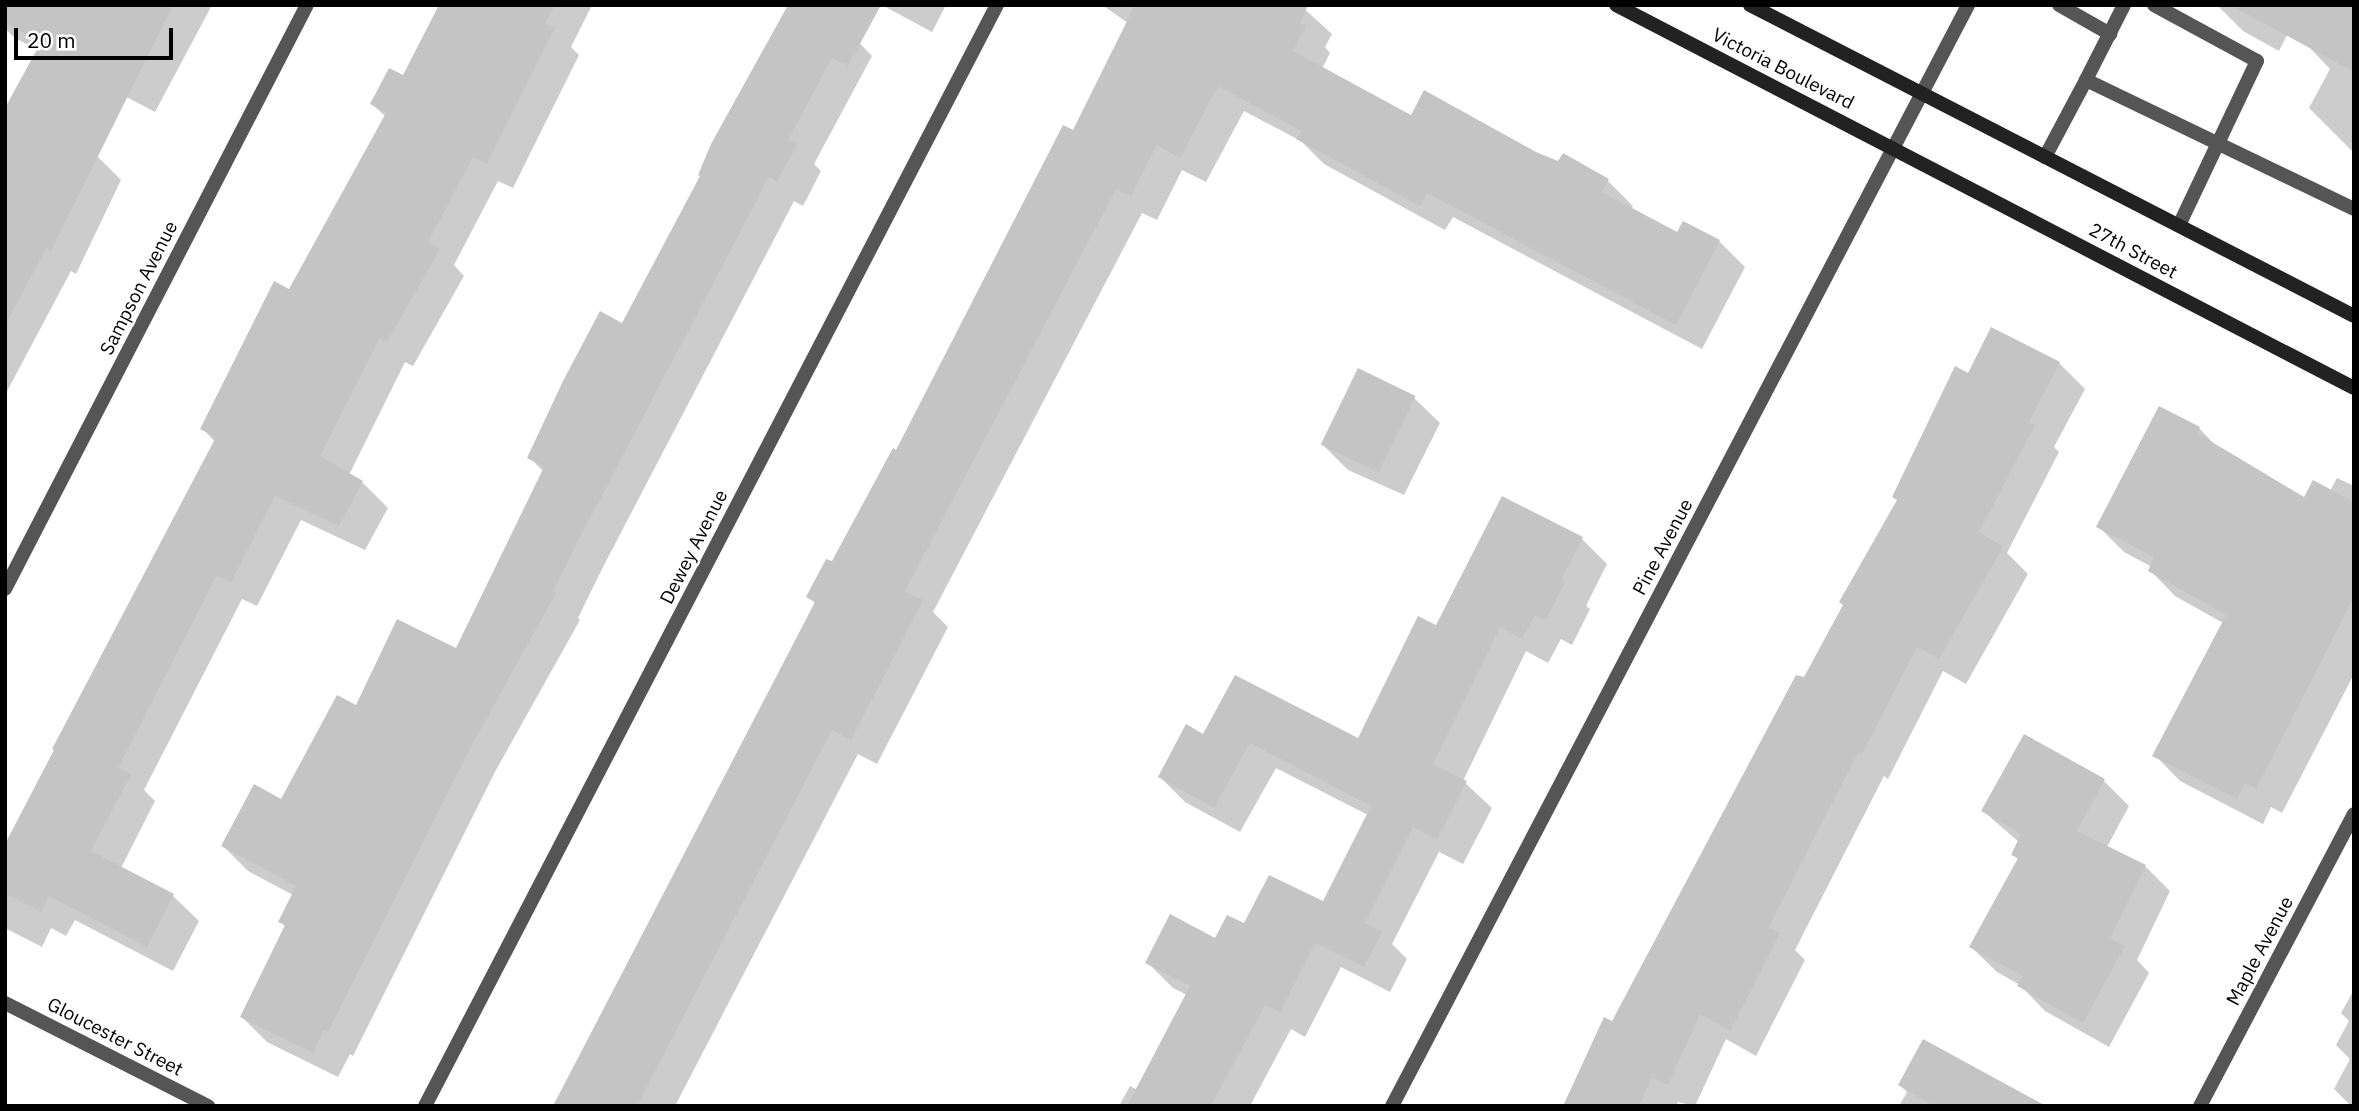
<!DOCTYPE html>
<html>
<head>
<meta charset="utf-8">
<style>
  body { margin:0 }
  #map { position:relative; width:2359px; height:1111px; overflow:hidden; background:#fff; font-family:"IBM Plex Sans",sans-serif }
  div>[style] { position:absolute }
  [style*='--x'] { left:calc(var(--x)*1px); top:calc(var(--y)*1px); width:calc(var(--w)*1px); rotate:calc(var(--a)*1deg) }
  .shadow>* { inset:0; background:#0003 }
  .building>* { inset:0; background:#c4c4c4; transform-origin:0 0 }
  .service>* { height:14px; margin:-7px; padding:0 7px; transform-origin:7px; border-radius:7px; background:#555 }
  .minor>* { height:14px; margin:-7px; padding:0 7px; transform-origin:7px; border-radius:7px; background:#555 }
  .secondary>* { height:14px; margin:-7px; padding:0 7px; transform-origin:7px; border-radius:7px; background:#222 }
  span { translate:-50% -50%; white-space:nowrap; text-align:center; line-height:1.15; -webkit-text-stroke:5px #fff; paint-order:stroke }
  .street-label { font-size:19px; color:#000 }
  .frame { position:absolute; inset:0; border:7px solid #000; pointer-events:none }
  .scale { position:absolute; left:14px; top:28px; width:159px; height:32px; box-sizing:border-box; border:4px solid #000; border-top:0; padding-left:9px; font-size:21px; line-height:24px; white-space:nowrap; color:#000; -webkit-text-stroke:5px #fff; paint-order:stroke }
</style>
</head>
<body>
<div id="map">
  <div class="shadow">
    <i style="clip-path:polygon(5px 5px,212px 5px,155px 112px,15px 38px,5px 29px)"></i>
    <i style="clip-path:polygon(441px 5px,592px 5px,571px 47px,579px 55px,513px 188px,498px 181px,454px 265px,464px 276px,413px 366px,405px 362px,349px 475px,362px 482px,388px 508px,365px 550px,301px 520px,257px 606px,242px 599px,144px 790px,155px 801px,121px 868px,173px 896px,199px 921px,173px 971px,75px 920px,66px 936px,51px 928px,42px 947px,5px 928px,5px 847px,215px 442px,202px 428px,290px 292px,386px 117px,372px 104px,404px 78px)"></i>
    <i style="clip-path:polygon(882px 5px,946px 5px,932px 32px)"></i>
    <i style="clip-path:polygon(1102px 5px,1300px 5px,1332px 34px,1325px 47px,1330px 53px,1322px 69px,1412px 118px,1535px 153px,1608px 181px,1633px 206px,1631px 210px,1678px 234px,1719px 241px,1745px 267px,1702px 349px,1453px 217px,1445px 230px,1324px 164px,1301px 141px,1244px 111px,1206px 182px,1182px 170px,1157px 220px,1142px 213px,933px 612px,948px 627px,877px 764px,858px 754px,675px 1106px,555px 1106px,816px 604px,808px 597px,833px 564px,897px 452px,1074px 132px,1128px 23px)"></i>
    <i style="clip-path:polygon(2217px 5px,2302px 5px,2279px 51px,2243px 31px)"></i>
    <i style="clip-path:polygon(2354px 5px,2354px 153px,2309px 108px,2330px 69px,2306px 44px)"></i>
    <i style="clip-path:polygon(847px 30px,872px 56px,814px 164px,821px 171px,803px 206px,794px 201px,602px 569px,578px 618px,580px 620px,496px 770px,353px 1056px,350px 1054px,338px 1077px,267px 1042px,242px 1017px,286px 927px,280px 921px,293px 895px,248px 871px,223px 846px,282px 801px,357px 708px,457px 650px,544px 472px,529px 457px,623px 325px)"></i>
    <i style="clip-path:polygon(5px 112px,97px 156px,121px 180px,76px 274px,71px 271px,5px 395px)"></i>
    <i style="clip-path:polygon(2059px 363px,2085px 389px,2054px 447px,2059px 452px,2007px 553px,2028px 574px,1966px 684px,1943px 671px,1888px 779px,1884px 776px,1795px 950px,1805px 960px,1756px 1056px,1726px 1039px,1695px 1106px,1678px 1102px,1676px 1106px,1574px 1106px,1613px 1024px,1805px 679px,1969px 375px)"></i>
    <i style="clip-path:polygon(1414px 398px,1440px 423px,1404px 495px,1348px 470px,1322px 444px)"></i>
    <i style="clip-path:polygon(2199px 428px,2217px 447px,2305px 500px,2330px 491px,2337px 478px,2354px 486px,2354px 674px,2282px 813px,2271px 807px,2263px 824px,2180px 781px,2155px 755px,2223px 623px,2175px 596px,2150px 570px,2152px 567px,2124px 552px,2098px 526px)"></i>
    <i style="clip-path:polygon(1582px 539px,1607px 564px,1586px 606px,1590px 609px,1572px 645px,1561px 639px,1548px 663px,1526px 651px,1463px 781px,1492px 808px,1463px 864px,1439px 852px,1392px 944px,1407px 959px,1390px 992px,1341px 967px,1305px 1037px,1291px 1029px,1250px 1106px,1119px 1106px,1130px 1086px,1137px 1090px,1187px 995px,1173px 988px,1147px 962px,1323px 904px,1368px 815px,1276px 768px,1240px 832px,1185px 802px,1160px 777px,1204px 736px,1358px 740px,1437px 627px)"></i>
    <i style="clip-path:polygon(2104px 781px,2129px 806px,2107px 847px,2145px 866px,2170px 891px,2137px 960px,2149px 973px,2109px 1047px,2045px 1011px,2020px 985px,1997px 972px,1971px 947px,2019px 860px,2013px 855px,2019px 842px,1983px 811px)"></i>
    <i style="clip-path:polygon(2354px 990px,2354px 1106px,2351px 1106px,2334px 1089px,2350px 1059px,2336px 1045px,2349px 1021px,2341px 1013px)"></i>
    <i style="clip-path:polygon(1900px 1085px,2031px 1106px,1899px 1106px,1907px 1092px)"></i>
  </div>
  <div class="building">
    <i style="clip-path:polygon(5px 5px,173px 5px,51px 251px,46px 248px,5px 326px,5px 108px,41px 42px,5px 23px)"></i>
    <i style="clip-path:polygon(439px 5px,555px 5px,545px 23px,555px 28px,487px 164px,473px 157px,428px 242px,440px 249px,387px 342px,380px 338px,320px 456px,363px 481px,339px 526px,275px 496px,231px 582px,217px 575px,118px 768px,131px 774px,91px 851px,174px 894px,147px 947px,49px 896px,41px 912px,5px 894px,5px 844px,54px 750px,52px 749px,216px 437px,200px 429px,274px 281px,289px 289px,386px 113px,370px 104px,389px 68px,403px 75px)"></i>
    <i style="clip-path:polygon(788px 5px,881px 5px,848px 66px,832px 58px,788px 140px,797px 145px,777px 182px,769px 177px,577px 543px,553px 592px,556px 593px,472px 745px,328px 1032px,324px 1030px,313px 1053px,240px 1017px,285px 925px,278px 922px,296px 886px,221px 846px,254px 784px,281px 799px,337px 695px,356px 705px,397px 619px,456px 648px,544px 467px,527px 458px,563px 381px,600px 311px,622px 323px,700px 176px,698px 175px,711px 144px)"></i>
    <i style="clip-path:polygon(1135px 5px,1308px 5px,1300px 23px,1306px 26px,1293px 51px,1411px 115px,1424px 90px,1536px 152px,1558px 161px,1563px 153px,1609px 179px,1602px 192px,1677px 232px,1683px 221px,1720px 240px,1676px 325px,1427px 193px,1420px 206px,1296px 139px,1301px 131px,1218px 86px,1180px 158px,1157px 145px,1131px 196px,1116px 189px,905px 591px,923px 600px,851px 740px,832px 730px,637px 1106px,553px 1106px,815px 602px,806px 597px,826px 559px,832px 561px,893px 448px,896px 450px,1063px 125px,1073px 130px)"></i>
    <i style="clip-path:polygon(2230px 5px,2354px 5px,2354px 72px)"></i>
    <i style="clip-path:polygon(1991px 327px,2060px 362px,2029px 422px,2035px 425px,1979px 532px,2003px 547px,1939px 659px,1917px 647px,1862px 754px,1858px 752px,1769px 927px,1780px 933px,1730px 1031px,1700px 1014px,1668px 1085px,1652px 1077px,1639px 1106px,1563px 1106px,1604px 1017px,1612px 1021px,1796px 675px,1804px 677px,1843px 605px,1839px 602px,1897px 500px,1892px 497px,1955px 366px,1968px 373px)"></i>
    <i style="left:1358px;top:368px;width:64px;height:85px;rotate:26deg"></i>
    <i style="clip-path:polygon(2159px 406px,2200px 427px,2197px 433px,2304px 497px,2313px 480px,2354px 502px,2354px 597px,2256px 789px,2245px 783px,2237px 799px,2152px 756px,2226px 615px,2148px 571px,2154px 557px,2096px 527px)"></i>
    <i style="clip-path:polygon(1502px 496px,1583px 537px,1561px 580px,1565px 582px,1546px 620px,1535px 615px,1522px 639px,1500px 627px,1433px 764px,1467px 781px,1437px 840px,1413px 827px,1365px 923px,1382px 932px,1364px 967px,1315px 943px,1280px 1012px,1265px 1005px,1211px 1106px,1127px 1106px,1190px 986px,1145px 963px,1170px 914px,1215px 938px,1227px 915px,1244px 923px,1269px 875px,1323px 901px,1371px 806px,1250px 743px,1214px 808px,1158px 777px,1186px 724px,1203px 734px,1235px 675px,1358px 738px,1418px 616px,1436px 625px)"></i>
    <i style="clip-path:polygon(2024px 734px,2105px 779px,2077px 831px,2146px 865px,2110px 938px,2125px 946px,2083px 1023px,2017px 986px,2023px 976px,1969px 947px,2018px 858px,2011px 855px,2021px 834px,1981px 811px)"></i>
    <i style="clip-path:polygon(1923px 1039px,2046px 1106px,1934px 1106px,1898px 1085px)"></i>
  </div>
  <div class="service">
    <i style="--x:2059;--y:5;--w:59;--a:29.6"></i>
    <i style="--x:2124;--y:5;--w:84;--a:116.9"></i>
    <i style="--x:2086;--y:80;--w:297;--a:25.7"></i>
    <i style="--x:2154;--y:5;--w:117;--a:28.5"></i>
    <i style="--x:2257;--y:61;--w:182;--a:115.4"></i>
    <i style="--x:2045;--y:157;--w:87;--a:-62"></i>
  </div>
  <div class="minor">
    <i style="--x:5;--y:589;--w:657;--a:-62.66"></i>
    <i style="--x:5;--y:1003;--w:228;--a:26.9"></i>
    <i style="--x:425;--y:1106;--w:1241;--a:-62.55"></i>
    <i style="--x:1392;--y:1106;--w:1243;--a:-62.38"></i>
    <i style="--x:2200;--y:1106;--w:330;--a:-62.2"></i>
  </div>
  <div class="secondary">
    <i style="--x:1616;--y:5;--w:831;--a:27.43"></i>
    <i style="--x:1750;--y:5;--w:679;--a:27.24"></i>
  </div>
  <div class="street-label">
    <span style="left:1783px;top:69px;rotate:27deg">Victoria Boulevard</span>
    <span style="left:2133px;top:251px;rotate:28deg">27th Street</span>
    <span style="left:139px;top:288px;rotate:-63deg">Sampson Avenue</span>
    <span style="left:694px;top:547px;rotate:-63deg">Dewey Avenue</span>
    <span style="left:1663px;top:547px;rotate:-62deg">Pine Avenue</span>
    <span style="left:2260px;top:951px;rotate:-62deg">Maple Avenue</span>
    <span style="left:115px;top:1037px;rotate:27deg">Gloucester Street</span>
  </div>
  <div class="frame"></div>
  <div class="scale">20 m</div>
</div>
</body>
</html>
